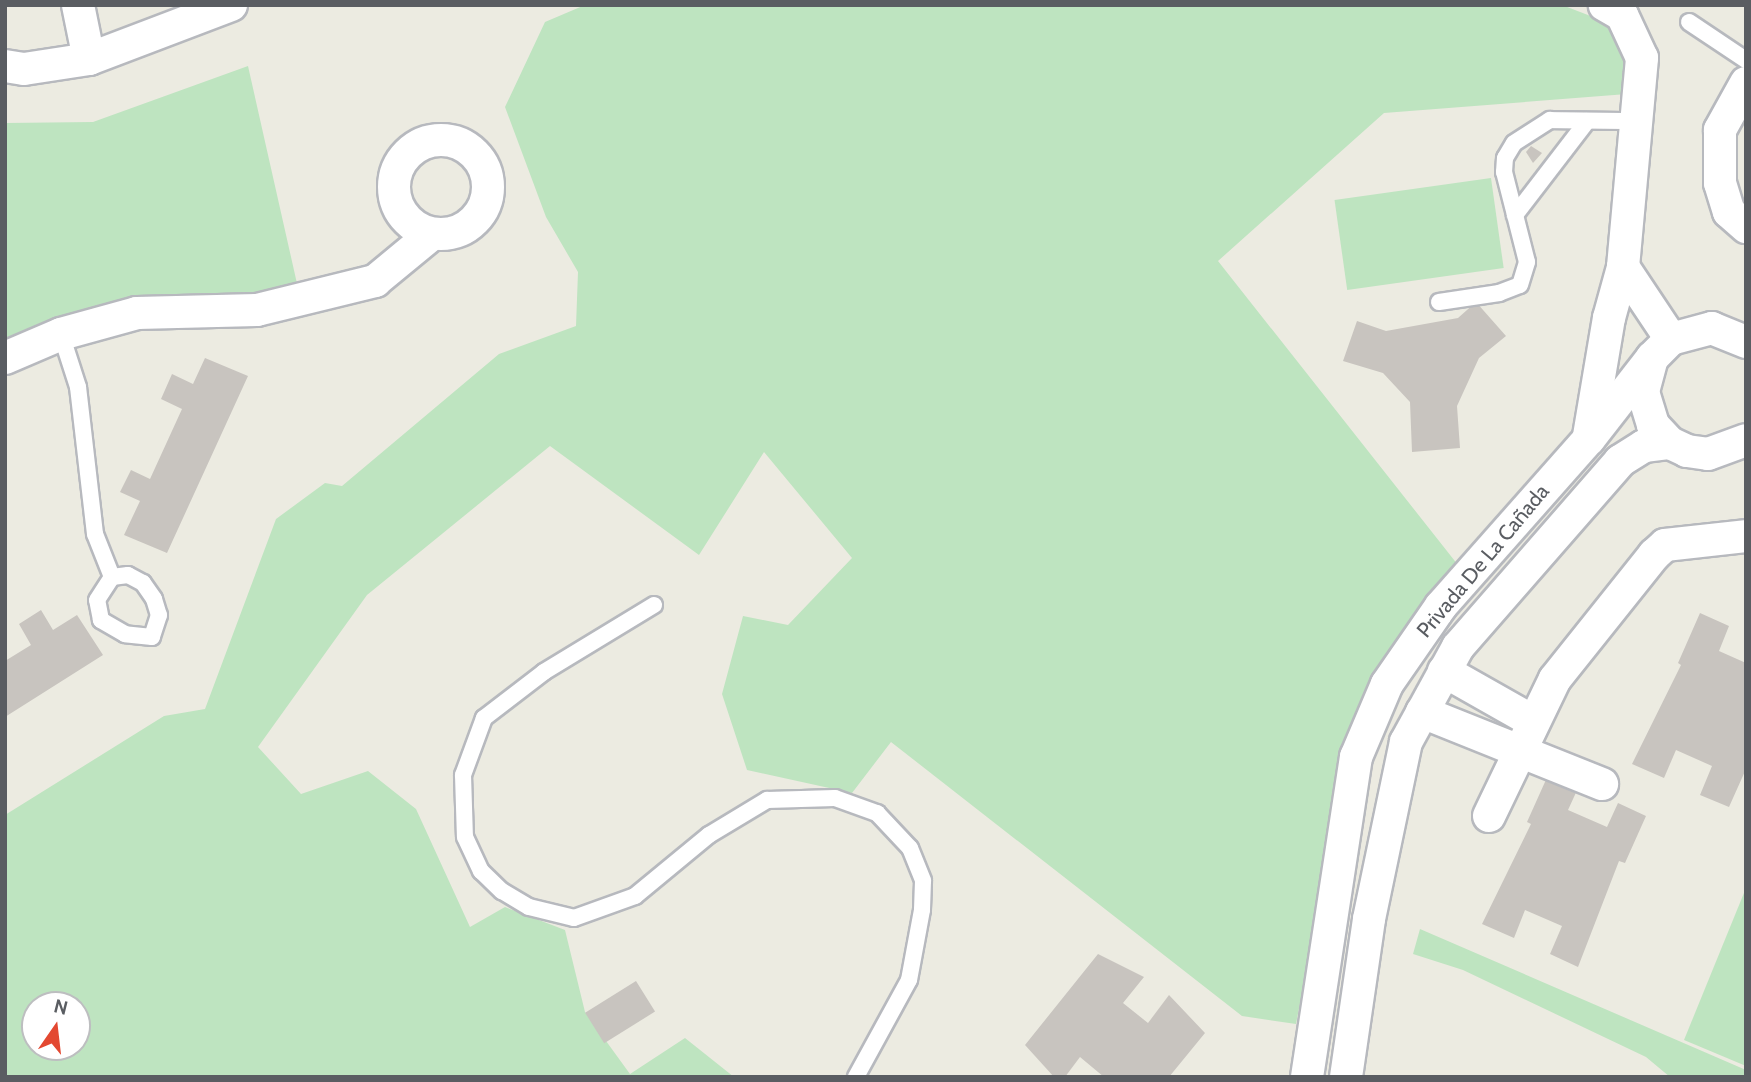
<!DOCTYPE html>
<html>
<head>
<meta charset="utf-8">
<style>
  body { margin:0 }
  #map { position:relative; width:1751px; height:1082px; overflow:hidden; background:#ecebe1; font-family:Cabin,sans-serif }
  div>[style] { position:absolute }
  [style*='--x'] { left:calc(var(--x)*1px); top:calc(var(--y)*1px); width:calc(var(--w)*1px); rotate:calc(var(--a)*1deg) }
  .green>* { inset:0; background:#bee4c0; transform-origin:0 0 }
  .building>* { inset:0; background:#c8c4bf; transform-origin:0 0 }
  .roads { filter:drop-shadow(2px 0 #b7b9be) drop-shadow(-2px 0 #b7b9be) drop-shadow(0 2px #b7b9be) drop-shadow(0 -2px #b7b9be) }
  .service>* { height:16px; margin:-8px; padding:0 8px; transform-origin:8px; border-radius:8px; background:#fff }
  .minor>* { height:32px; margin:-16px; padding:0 16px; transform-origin:16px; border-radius:16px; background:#fff }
  .minor>.ring { margin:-16px; padding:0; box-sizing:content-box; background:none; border:32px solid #fff; border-radius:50% }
  span { translate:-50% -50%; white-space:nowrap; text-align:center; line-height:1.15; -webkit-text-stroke:6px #fff; paint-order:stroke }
  .street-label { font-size:21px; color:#5a5d62 }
  .frame { position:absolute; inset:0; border:7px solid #5a5d62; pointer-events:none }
  .north { position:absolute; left:21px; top:991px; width:70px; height:70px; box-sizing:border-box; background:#fff; border:2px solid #bdbec0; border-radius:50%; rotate:14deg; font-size:19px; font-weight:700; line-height:28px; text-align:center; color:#5a5d62 }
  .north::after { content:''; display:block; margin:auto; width:24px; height:32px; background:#e34831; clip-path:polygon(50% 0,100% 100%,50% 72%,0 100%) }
</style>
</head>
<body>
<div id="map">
  <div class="green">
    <i style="clip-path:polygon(evenodd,585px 5px,1562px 5px,1619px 27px,1627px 94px,1384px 113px,1218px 261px,1458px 565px,1357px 708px,1296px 1024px,1242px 1016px,891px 742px,852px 793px,747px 770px,722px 694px,743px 616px,788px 625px,852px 558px,764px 452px,699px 555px,550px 446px,367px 595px,258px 747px,301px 794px,368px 771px,416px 809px,470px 927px,505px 907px,565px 930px,585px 1012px,630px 1074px,685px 1038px,734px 1077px,5px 1077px,5px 815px,164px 716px,205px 709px,276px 519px,325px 483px,342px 486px,499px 354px,576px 326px,578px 272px,546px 217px,505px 107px,545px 22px,585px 5px,35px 1005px,77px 1005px,77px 1047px,35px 1047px,35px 1005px)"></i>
    <i style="clip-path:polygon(248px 66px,298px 288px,5px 338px,5px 123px,93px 122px)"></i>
    <i style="left:1491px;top:178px;width:91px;height:158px;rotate:82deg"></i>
    <i style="clip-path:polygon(1746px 888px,1746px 1066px,1684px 1040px)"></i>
    <i style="clip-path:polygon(1420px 929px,1746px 1070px,1746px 1077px,1670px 1077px,1646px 1057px,1463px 970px,1413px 954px)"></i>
  </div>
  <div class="building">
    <i style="clip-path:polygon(1531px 146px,1542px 153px,1533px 163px,1526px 152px)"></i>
    <i style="clip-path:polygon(1476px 302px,1506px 336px,1479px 358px,1457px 406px,1460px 448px,1412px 452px,1410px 402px,1383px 373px,1343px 361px,1357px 321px,1386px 331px,1458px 318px)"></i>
    <i style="clip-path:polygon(205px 358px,248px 376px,167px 553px,124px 535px,140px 501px,120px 492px,131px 470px,150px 479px,182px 409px,161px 399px,172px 374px,193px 384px)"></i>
    <i style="clip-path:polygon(41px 610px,53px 630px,77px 615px,103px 655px,5px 717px,5px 661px,31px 645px,19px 624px)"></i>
    <i style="clip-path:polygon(1700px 613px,1729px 626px,1719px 651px,1746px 663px,1746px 769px,1729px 807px,1700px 795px,1712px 766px,1676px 750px,1664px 778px,1632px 764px,1681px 665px,1678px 663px)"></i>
    <i style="clip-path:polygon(1549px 773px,1579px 786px,1568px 810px,1607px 827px,1618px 803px,1646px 816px,1625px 863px,1619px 861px,1578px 967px,1550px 954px,1562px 926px,1525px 910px,1514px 938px,1482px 924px,1531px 824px,1527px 822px)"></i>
    <i style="clip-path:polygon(1098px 954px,1144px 977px,1123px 1003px,1148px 1023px,1169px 995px,1205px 1033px,1169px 1077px,1104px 1077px,1080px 1057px,1065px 1077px,1054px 1077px,1025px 1045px)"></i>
    <i style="left:636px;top:981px;width:36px;height:60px;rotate:58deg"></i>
  </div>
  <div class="roads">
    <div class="service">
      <i style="--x:1689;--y:22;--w:69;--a:33.7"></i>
      <i style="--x:1515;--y:215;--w:118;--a:-52.5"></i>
      <i style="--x:1439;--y:302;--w:61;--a:-8.5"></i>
      <i style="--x:1499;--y:293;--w:22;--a:-21"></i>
      <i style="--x:1520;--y:285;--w:24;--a:-73"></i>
      <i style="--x:1527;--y:262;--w:93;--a:-104.3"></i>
      <i style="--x:1504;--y:172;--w:14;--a:-86"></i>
      <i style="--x:1505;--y:158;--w:17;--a:-59"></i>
      <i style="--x:1514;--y:143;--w:43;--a:-32.6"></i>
      <i style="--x:1550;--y:120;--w:87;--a:0.7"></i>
      <i style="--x:61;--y:334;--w:56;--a:72.2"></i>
      <i style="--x:78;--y:387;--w:148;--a:83.4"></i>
      <i style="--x:95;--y:534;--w:46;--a:68.4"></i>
      <i style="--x:112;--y:577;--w:16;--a:-7"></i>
      <i style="--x:128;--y:575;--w:17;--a:28"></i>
      <i style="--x:143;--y:583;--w:19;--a:55"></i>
      <i style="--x:154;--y:599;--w:17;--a:73"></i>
      <i style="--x:159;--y:615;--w:23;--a:108"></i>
      <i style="--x:152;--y:637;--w:27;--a:-174"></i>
      <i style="--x:125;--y:634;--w:28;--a:-150"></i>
      <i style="--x:101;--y:620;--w:20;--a:-101"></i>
      <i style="--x:97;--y:600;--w:27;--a:-57"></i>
      <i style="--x:654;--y:605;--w:129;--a:148.7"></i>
      <i style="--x:544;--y:672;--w:76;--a:142.5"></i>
      <i style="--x:484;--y:718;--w:61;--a:110.2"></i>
      <i style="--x:463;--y:775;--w:62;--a:88.2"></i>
      <i style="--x:465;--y:837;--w:38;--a:65"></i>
      <i style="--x:481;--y:871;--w:29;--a:44"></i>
      <i style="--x:502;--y:891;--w:31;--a:31"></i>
      <i style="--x:529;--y:907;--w:46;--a:13.7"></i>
      <i style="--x:574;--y:918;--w:65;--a:-19.8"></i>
      <i style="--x:635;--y:896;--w:96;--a:-39.5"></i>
      <i style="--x:709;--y:835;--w:68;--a:-31.1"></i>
      <i style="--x:767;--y:800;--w:68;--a:-1.7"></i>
      <i style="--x:835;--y:798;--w:45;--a:19.7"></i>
      <i style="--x:877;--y:813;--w:48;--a:46.7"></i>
      <i style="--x:910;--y:848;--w:35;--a:68"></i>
      <i style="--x:923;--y:881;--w:29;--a:92"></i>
      <i style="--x:922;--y:910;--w:71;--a:100.5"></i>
      <i style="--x:909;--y:980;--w:111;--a:118.7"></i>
    </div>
    <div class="minor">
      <i style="--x:78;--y:5;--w:55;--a:78.5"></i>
      <i style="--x:5;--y:66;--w:19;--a:9"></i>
      <i style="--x:24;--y:69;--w:66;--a:-8.7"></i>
      <i style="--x:89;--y:59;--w:152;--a:-20.8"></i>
      <i style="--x:1746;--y:83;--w:54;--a:119"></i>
      <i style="--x:1720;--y:130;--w:53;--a:90"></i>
      <i style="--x:1720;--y:183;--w:30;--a:73"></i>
      <i style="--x:1729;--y:212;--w:23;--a:41"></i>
      <i class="ring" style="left:394px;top:140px;width:62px;height:62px"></i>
      <i style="--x:1623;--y:267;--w:87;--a:56.3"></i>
      <i style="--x:1746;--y:342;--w:37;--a:-158"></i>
      <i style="--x:1712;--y:328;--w:42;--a:165"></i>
      <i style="--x:1671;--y:339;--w:27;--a:135"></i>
      <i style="--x:1652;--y:358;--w:35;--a:105"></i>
      <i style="--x:1643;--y:392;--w:34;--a:73"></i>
      <i style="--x:1653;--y:425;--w:25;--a:47"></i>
      <i style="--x:1670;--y:443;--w:19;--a:25"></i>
      <i style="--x:1687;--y:451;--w:21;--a:8"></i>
      <i style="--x:1708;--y:454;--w:40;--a:-20.2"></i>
      <i style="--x:5;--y:358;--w:61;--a:-23.2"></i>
      <i style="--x:61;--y:334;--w:79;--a:-15.4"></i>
      <i style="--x:137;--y:313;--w:120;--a:-1.4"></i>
      <i style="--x:257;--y:310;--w:122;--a:-13.8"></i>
      <i style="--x:375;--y:281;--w:74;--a:-39.5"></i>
      <i style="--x:1589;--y:436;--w:120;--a:-80.4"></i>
      <i style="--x:1609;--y:318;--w:53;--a:-74.6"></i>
      <i style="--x:1623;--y:267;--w:210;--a:-84.8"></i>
      <i style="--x:1642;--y:58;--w:47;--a:-114.9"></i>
      <i style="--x:1622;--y:15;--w:20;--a:-150"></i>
      <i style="--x:1444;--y:671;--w:103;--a:29.5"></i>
      <i style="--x:1422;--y:712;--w:194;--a:21.8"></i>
      <i style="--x:1489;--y:816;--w:152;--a:-64.3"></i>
      <i style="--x:1555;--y:679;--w:159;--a:-51.4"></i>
      <i style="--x:1654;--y:555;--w:15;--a:-42"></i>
      <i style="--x:1665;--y:545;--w:81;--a:-6.3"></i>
      <i style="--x:1307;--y:1077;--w:324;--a:-81.3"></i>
      <i style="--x:1356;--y:757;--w:79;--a:-67"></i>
      <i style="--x:1387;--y:684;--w:95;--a:-55.3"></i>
      <i style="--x:1441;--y:606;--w:223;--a:-48.5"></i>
      <i style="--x:1589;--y:439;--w:103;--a:-52.1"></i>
      <i style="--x:1346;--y:1077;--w:160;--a:-81.7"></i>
      <i style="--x:1369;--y:919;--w:181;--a:-78.2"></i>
      <i style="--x:1406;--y:742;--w:108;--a:-61.3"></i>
      <i style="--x:1458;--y:647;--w:247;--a:-48.9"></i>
      <i style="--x:1620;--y:461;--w:28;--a:-32"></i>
      <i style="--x:1644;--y:446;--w:26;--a:-7"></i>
    </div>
  </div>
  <div class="street-label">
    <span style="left:1483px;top:561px;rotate:-50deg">Privada De La Cañada</span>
  </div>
  <div class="frame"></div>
  <div class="north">N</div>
</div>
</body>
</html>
